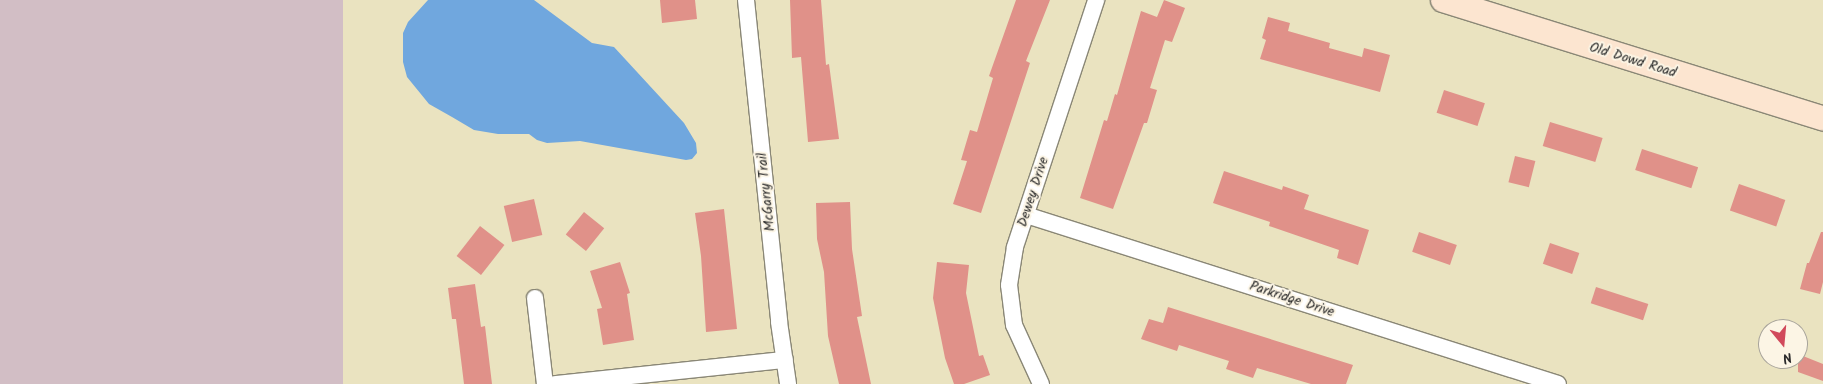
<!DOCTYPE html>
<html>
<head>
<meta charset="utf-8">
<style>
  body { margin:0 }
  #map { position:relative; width:1823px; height:384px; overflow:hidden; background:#eae3c0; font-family:Kalam,sans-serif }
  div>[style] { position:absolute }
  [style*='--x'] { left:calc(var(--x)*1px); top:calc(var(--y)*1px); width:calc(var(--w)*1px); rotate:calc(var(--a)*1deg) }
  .industrial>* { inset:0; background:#d2bec5; transform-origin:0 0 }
  .water>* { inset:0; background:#70a7de }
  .building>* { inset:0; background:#e09189; transform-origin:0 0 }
  .roads { filter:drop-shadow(1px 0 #8a8776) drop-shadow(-1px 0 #8a8776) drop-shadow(0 1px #8a8776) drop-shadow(0 -1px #8a8776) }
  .street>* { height:16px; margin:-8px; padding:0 8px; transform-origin:8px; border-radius:8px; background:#fff }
  .secondary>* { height:24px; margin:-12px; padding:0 12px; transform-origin:12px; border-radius:12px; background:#fce5d0 }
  span { translate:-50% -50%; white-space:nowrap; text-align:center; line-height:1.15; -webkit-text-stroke:4px #fcf5e5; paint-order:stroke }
  .street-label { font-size:14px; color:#2b2b2b }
  .north { position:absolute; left:1758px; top:319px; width:50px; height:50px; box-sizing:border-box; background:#fcf5e5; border:1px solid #a8a49b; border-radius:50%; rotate:163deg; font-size:14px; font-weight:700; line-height:20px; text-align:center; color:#2b2b2b }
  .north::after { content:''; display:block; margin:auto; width:18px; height:22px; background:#d1495b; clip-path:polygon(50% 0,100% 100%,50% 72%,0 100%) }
</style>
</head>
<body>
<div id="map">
  <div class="industrial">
    <i style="left:0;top:0;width:343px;height:384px"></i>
  </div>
  <div class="water">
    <i style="clip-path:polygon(428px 0,534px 0,592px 43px,614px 47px,684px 123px,696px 143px,697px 153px,692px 159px,686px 160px,580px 141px,547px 143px,537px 140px,529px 134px,498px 134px,474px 130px,452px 117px,429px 104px,407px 77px,403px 62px,403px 33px,408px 22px)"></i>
  </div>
  <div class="building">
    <i style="clip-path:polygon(660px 0,695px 0,697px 19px,662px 23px)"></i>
    <i style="clip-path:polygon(790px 0,821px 0,826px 65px,829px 64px,839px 139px,808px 142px,801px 57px,792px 58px)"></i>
    <i style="clip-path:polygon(1016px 0,1050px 0,1026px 61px,1030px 63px,981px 213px,953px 204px,967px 161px,961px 160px,970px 130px,977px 132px,993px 78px,989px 76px)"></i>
    <i style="clip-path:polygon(1164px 0,1185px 8px,1172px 42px,1165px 40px,1150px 88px,1157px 90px,1147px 123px,1144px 123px,1113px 209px,1080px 198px,1104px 120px,1107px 121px,1115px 94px,1117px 95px,1141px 11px,1157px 17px)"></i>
    <i style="clip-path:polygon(1268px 17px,1290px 23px,1288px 31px,1330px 43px,1329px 48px,1362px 57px,1364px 48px,1390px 55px,1380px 92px,1260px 59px,1266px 40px,1262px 38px)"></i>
    <i style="left:1444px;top:90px;width:43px;height:24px;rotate:18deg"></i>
    <i style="left:1550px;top:122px;width:55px;height:25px;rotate:17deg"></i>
    <i style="left:1642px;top:149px;width:59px;height:22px;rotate:18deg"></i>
    <i style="left:1515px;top:156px;width:21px;height:27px;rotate:14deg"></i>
    <i style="clip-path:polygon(1224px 171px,1282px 190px,1283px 186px,1309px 195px,1304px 209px,1369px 230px,1358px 265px,1337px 258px,1339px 250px,1269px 226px,1270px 222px,1213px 203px)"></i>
    <i style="left:1739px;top:184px;width:49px;height:28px;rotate:19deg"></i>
    <i style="left:534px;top:199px;width:37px;height:31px;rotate:77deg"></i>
    <i style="clip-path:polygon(850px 202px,852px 249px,862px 316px,857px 317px,871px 384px,839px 384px,828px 336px,824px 272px,817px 239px,816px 203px)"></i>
    <i style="clip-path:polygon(724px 209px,737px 329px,706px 332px,701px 256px,695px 213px)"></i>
    <i style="left:584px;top:212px;width:26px;height:29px;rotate:39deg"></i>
    <i style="left:480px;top:226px;width:31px;height:38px;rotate:38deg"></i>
    <i style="left:1419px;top:232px;width:40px;height:21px;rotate:19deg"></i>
    <i style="clip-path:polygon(1821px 232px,1823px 232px,1823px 282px,1820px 294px,1800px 289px,1807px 263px,1809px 263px)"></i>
    <i style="left:1550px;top:243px;width:31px;height:22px;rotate:19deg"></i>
    <i style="clip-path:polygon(620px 262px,630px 293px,627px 294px,634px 340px,603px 345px,597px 309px,602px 308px,590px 271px)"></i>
    <i style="clip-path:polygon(937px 262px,969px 265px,966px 293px,979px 356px,983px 355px,990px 375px,964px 384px,954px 384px,945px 358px,933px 298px)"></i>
    <i style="clip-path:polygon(475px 284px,481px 327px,485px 326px,492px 384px,464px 384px,456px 319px,452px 319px,448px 288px)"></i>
    <i style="left:1596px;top:287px;width:55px;height:17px;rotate:18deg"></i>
    <i style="clip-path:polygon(1168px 307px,1353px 365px,1346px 384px,1311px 384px,1257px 368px,1253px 378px,1226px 369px,1229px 361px,1179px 345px,1177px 351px,1141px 339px,1149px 319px,1163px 323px)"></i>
    <i style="clip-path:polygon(1798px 354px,1823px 364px,1823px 381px,1798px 372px)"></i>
  </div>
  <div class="roads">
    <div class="street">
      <i style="--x:746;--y:0;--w:324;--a:84.1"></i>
      <i style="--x:779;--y:322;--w:63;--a:81.7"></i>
      <i style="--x:1026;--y:215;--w:558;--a:17.62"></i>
      <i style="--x:535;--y:298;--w:87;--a:83.4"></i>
      <i style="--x:555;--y:384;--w:231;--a:-6"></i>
      <i style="--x:1041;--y:384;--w:65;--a:-114.6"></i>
      <i style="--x:1014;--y:325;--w:40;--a:-97.1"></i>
      <i style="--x:1009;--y:285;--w:38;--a:-81"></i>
      <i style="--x:1015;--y:247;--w:260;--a:-71.8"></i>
    </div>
    <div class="secondary">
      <i style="--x:1443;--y:0;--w:398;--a:17.3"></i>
    </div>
  </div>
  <div class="street-label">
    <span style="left:1633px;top:60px;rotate:17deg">Old Dowd Road</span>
    <span style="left:766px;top:192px;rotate:-96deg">McGarry Trail</span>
    <span style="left:1033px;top:192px;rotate:-72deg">Dewey Drive</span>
    <span style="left:1292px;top:299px;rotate:18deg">Parkridge Drive</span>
  </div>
  <div class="north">N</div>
</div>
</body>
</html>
